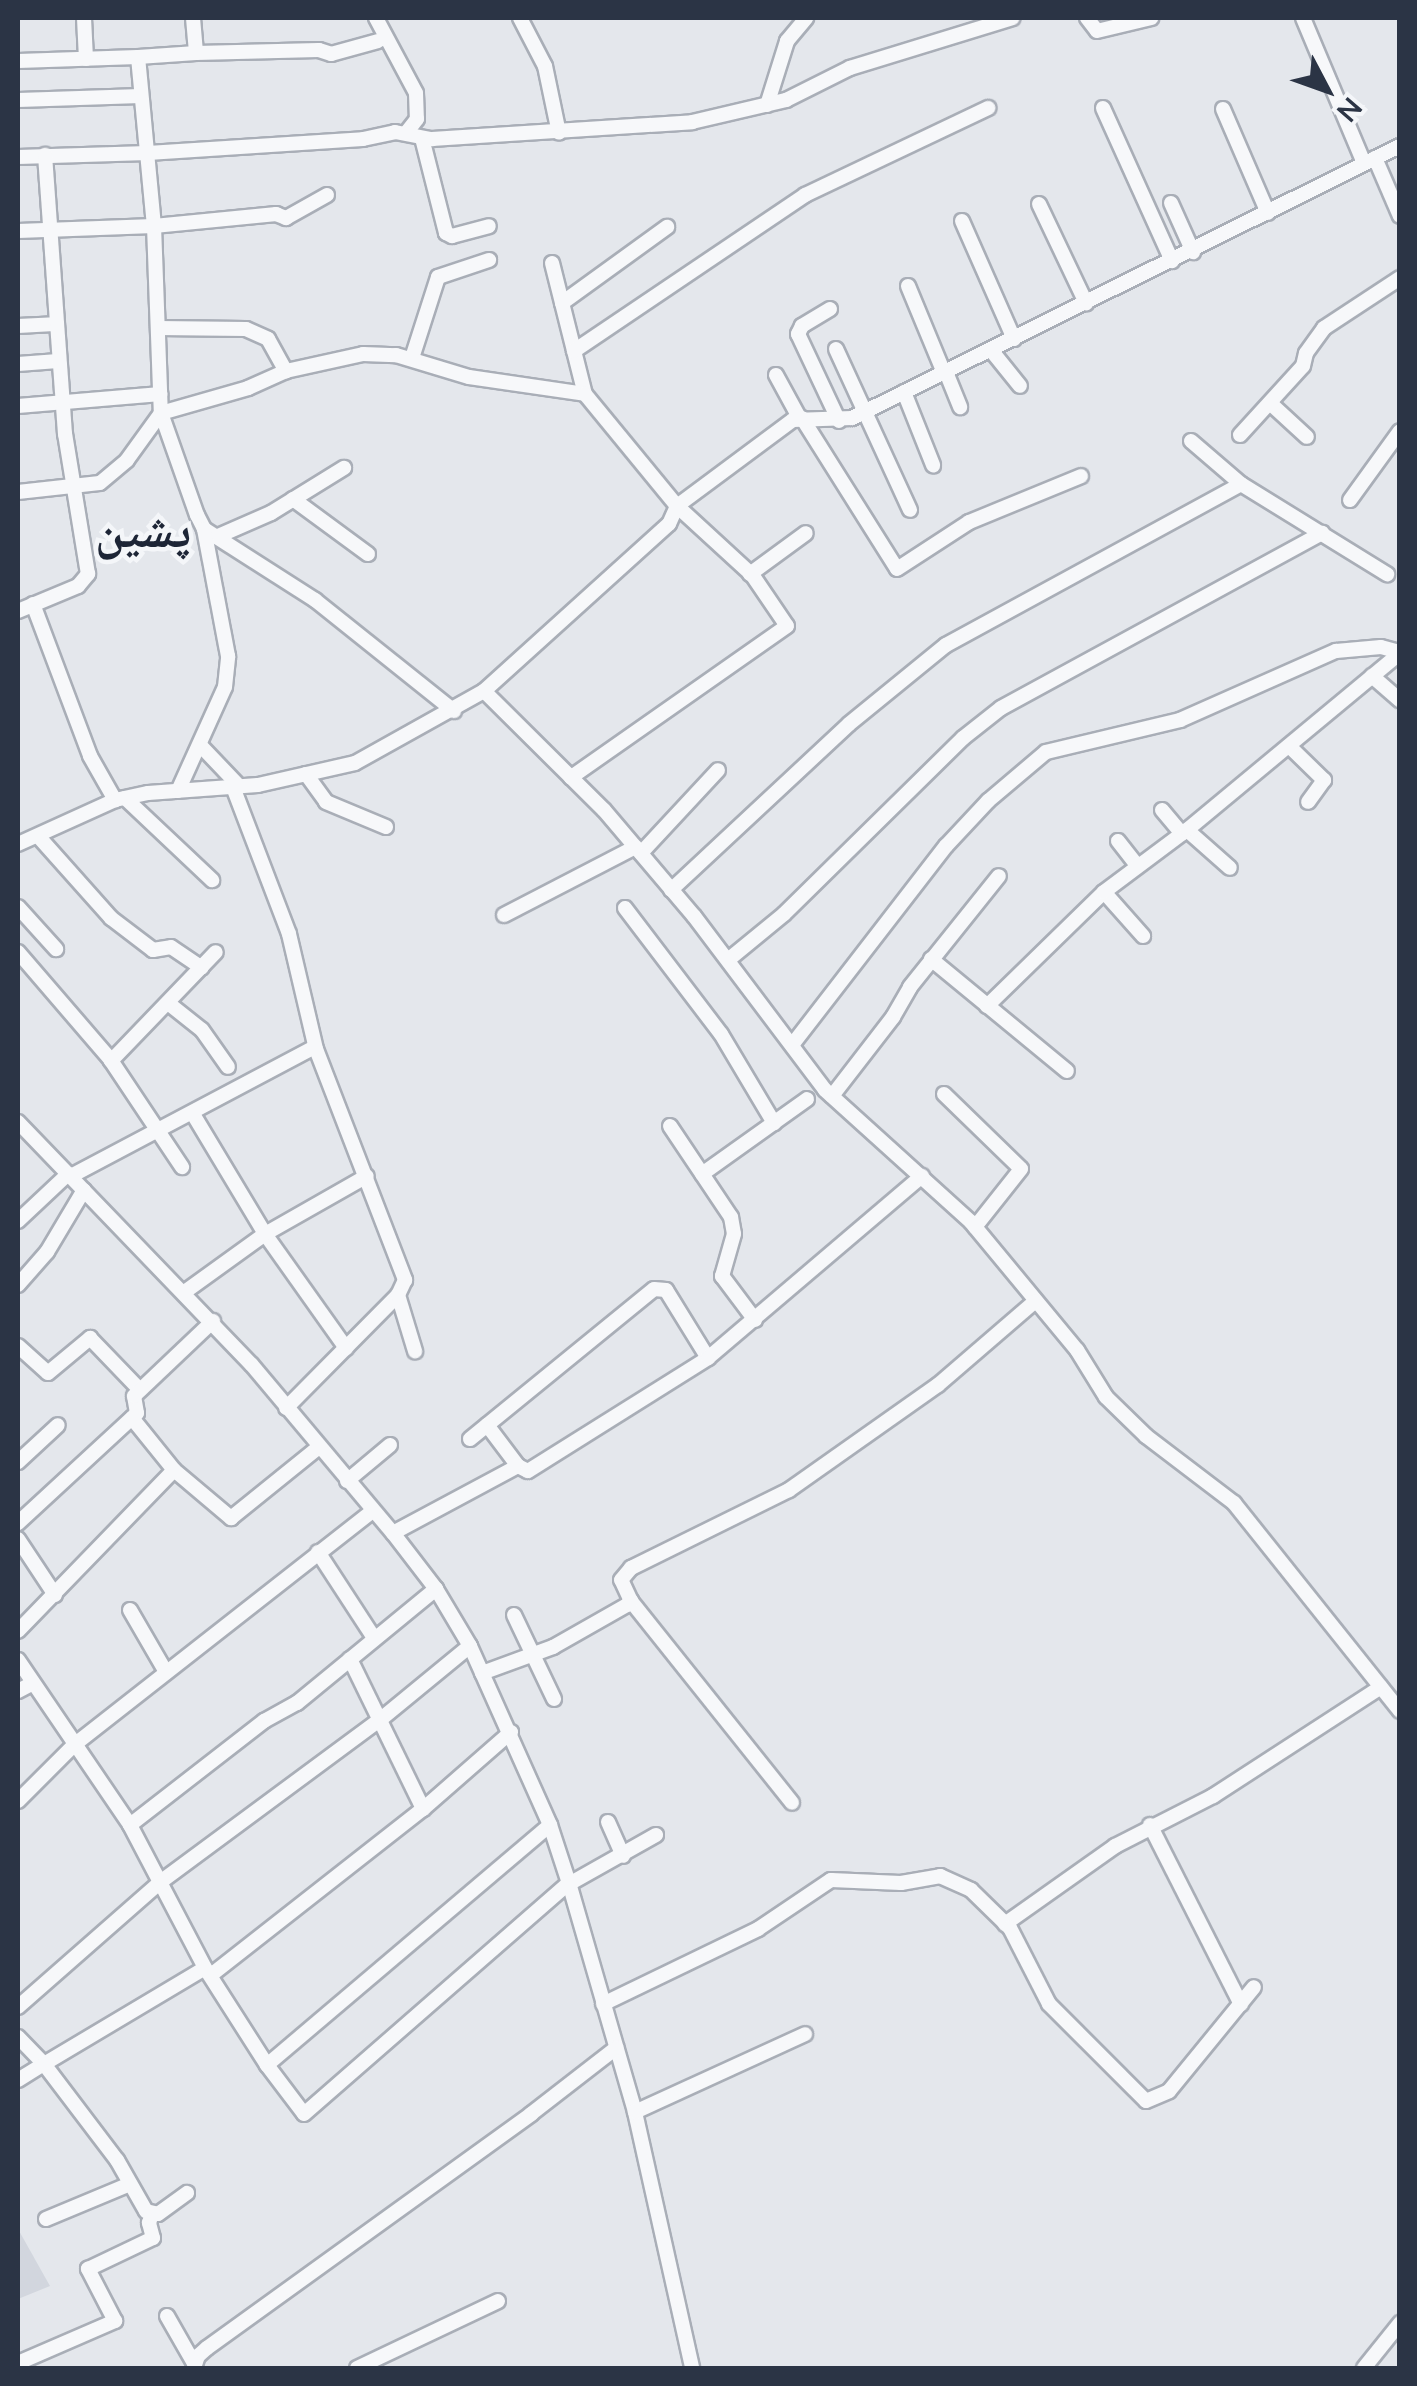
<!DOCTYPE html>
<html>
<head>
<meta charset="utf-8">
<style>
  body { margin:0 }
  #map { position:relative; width:1417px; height:2386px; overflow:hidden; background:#e4e7ec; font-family:Mulish,"Noto Naskh Arabic",sans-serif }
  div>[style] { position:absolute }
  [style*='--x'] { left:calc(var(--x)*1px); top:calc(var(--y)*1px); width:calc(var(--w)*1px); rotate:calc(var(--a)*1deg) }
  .built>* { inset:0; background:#d2d6de }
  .roads { filter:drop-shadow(2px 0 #a9aeb7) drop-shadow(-2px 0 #a9aeb7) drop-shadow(0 2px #a9aeb7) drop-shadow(0 -2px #a9aeb7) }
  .minor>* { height:14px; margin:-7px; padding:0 7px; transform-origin:7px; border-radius:7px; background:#f7f8fa }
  span { translate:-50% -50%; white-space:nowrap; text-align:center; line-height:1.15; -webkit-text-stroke:9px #f4f6f9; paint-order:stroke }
  .town-label { font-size:48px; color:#1d2536; font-weight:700 }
  .frame { position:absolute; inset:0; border:20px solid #2b3445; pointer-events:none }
  .north { position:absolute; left:1277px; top:40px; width:100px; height:100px; -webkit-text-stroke:8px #f4f6f9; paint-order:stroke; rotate:131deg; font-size:28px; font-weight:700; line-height:40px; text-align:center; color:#2b3445 }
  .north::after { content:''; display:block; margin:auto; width:35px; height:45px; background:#2b3445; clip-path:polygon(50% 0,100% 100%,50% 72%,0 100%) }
</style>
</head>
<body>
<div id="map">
  <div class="built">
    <i style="clip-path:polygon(18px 2229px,50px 2286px,18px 2299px)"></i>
  </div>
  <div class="roads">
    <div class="minor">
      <i style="--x:84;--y:18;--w:41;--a:87.2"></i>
      <i style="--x:193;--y:18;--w:35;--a:85"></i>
      <i style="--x:196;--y:53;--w:58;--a:176.1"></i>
      <i style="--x:138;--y:57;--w:170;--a:84.6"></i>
      <i style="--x:154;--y:226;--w:187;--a:87.9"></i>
      <i style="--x:161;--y:413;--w:108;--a:70.6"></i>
      <i style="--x:197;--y:515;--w:16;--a:63"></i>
      <i style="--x:204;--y:529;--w:132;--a:32.6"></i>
      <i style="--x:315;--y:600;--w:178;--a:38.6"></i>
      <i style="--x:376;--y:18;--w:85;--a:61.9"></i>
      <i style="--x:416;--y:93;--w:26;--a:88"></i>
      <i style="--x:417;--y:119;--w:16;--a:128"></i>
      <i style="--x:520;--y:18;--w:54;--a:62.5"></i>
      <i style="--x:545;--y:66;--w:68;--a:78.2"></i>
      <i style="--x:1087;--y:18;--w:16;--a:52"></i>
      <i style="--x:1097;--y:31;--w:56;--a:-13.5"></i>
      <i style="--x:1303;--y:18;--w:157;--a:67.2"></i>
      <i style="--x:196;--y:53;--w:123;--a:-1.4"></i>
      <i style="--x:319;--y:50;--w:13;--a:18"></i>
      <i style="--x:331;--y:54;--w:49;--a:-15.5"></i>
      <i style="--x:18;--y:61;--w:120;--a:-1.9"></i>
      <i style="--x:18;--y:100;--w:123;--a:-1.9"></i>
      <i style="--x:767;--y:105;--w:67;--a:-72.6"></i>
      <i style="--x:787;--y:41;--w:30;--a:-50"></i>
      <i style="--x:1103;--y:108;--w:168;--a:65.7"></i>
      <i style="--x:1223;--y:109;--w:113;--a:66.6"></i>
      <i style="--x:422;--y:138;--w:98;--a:75.8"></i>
      <i style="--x:446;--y:233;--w:7;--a:27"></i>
      <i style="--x:452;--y:236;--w:38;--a:-15"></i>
      <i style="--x:18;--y:157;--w:130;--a:-1.8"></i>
      <i style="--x:148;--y:153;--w:215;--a:-3.7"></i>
      <i style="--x:363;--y:139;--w:33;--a:-12"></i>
      <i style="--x:395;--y:132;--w:38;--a:11"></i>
      <i style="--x:432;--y:139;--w:261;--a:-3.7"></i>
      <i style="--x:692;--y:122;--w:97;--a:-13.2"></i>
      <i style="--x:786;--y:100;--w:72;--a:-26.6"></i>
      <i style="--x:850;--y:68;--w:170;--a:-17.1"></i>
      <i style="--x:1375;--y:158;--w:63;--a:66.7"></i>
      <i style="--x:1171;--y:203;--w:54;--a:65.8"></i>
      <i style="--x:1039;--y:204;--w:110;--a:64.6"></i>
      <i style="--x:962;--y:221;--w:129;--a:66.2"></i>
      <i style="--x:18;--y:231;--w:136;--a:-2.1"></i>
      <i style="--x:154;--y:226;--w:123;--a:-5.6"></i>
      <i style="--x:276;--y:214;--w:11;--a:22"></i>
      <i style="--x:286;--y:218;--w:47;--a:-29.3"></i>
      <i style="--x:552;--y:263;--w:135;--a:75.9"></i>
      <i style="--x:908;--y:286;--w:94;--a:67.5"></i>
      <i style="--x:562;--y:303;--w:130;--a:-35.9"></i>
      <i style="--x:830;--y:309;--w:33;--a:149"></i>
      <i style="--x:802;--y:326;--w:9;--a:117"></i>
      <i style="--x:798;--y:334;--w:96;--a:64.8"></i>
      <i style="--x:18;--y:326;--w:36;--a:-3"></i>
      <i style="--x:158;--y:328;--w:88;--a:0.7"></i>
      <i style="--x:246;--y:329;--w:24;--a:24"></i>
      <i style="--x:268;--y:339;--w:37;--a:61"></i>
      <i style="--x:836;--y:349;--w:177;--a:65.3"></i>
      <i style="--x:991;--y:350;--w:46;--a:51.1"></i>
      <i style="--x:574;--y:351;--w:279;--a:-34"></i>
      <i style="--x:805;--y:195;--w:203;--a:-25.4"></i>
      <i style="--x:412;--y:358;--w:85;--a:-72.2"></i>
      <i style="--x:438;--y:277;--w:54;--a:-18.4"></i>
      <i style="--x:18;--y:364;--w:40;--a:-4.3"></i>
      <i style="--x:946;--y:372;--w:38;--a:68"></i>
      <i style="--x:776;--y:375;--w:50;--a:61.4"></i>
      <i style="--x:904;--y:392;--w:79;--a:68.3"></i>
      <i style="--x:1270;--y:403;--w:50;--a:42.6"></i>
      <i style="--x:18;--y:406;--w:143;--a:-4.8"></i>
      <i style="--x:802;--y:418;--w:178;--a:57.8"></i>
      <i style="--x:897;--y:569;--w:86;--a:-33.1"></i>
      <i style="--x:969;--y:522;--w:121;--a:-22.3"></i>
      <i style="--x:1240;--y:435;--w:93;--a:-47.6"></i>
      <i style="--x:1303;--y:366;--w:13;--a:-77"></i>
      <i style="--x:1306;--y:353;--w:31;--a:-54"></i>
      <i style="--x:1324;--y:328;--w:91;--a:-33.3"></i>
      <i style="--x:1191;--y:441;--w:66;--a:40.7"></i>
      <i style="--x:1241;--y:484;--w:172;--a:31.7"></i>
      <i style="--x:18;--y:492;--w:82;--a:-6.3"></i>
      <i style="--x:100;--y:483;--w:35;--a:-40"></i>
      <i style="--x:127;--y:460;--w:58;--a:-54.1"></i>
      <i style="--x:161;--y:413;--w:91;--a:-16"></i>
      <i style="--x:248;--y:388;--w:42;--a:-24.1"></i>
      <i style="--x:286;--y:371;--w:79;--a:-12.4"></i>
      <i style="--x:363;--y:354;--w:33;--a:2"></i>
      <i style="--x:396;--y:355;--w:76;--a:16.8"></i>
      <i style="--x:469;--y:377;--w:117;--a:8.3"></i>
      <i style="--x:585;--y:394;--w:145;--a:50.6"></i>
      <i style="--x:677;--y:506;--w:103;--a:42.6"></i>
      <i style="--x:753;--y:576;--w:60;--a:55.8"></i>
      <i style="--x:787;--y:626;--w:264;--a:145"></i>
      <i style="--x:293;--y:499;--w:93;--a:36.3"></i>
      <i style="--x:1350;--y:500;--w:85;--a:-54.1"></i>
      <i style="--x:216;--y:537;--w:60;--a:-23.6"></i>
      <i style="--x:271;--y:513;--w:86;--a:-31.7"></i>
      <i style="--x:750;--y:574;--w:69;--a:-36.2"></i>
      <i style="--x:33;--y:604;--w:162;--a:69.4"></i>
      <i style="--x:90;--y:756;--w:51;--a:60.4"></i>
      <i style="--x:18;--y:611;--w:65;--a:-22.6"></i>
      <i style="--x:78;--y:586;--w:16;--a:-50"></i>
      <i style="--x:88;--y:574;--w:142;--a:-99.3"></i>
      <i style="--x:65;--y:434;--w:280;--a:-94.1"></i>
      <i style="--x:1372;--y:676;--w:37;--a:41"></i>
      <i style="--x:484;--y:691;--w:169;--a:44.8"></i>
      <i style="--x:604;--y:810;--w:139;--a:49.7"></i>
      <i style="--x:694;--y:916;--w:218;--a:53"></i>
      <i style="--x:825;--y:1090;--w:197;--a:42.1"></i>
      <i style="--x:971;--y:1222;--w:166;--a:50.4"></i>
      <i style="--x:1077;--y:1350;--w:55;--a:58.3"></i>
      <i style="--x:1106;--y:1397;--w:56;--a:44.3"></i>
      <i style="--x:1146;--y:1436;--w:111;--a:37.3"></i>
      <i style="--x:1234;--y:1503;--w:266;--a:51.4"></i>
      <i style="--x:200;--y:745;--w:57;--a:46.4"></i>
      <i style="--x:1289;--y:746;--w:49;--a:44.2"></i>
      <i style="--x:1324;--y:780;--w:27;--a:126"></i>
      <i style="--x:306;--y:774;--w:34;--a:54"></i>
      <i style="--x:326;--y:802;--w:65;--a:22.6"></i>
      <i style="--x:233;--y:787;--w:157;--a:69.1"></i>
      <i style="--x:289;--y:934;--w:118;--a:76.8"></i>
      <i style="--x:316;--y:1049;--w:248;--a:68.9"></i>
      <i style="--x:405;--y:1280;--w:17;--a:115"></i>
      <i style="--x:398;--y:1295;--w:159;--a:134.7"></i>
      <i style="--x:178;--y:791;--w:114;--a:-65.7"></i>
      <i style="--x:225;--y:687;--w:31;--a:-84"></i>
      <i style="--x:228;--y:656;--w:129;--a:-100.7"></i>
      <i style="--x:125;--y:798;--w:120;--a:43.3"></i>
      <i style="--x:1162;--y:810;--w:31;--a:50"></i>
      <i style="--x:1187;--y:830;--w:57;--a:41.5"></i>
      <i style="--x:38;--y:836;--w:110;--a:48.3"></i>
      <i style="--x:111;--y:918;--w:53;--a:37.3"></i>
      <i style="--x:153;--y:950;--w:18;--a:-9"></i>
      <i style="--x:171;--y:947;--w:37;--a:34"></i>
      <i style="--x:1118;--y:841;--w:31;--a:52"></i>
      <i style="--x:18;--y:844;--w:107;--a:-24.4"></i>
      <i style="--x:115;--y:800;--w:34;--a:-12"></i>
      <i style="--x:148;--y:793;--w:110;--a:-4.2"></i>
      <i style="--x:258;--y:785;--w:99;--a:-12.8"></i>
      <i style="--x:355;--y:763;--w:148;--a:-29.2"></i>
      <i style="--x:484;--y:691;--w:249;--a:-42.1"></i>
      <i style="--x:669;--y:524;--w:20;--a:-66"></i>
      <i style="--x:677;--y:506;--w:144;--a:-36.6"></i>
      <i style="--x:793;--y:420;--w:59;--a:-1.9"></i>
      <i style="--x:852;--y:418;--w:612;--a:-26.4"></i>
      <i style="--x:641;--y:853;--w:113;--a:-47.1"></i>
      <i style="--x:671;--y:890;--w:243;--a:-43"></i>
      <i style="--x:849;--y:724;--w:125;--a:-39.2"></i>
      <i style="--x:946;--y:645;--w:336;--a:-28.6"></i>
      <i style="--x:1104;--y:892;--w:59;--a:48.4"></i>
      <i style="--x:18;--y:907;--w:57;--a:47.9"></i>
      <i style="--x:625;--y:908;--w:158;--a:52.7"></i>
      <i style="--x:721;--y:1034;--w:104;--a:59.2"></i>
      <i style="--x:504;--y:915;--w:148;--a:-27.4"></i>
      <i style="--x:18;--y:952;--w:141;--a:49.3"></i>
      <i style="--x:110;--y:1059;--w:130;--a:56.3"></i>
      <i style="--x:931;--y:959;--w:176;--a:39.5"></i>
      <i style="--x:728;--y:960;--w:72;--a:-39.4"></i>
      <i style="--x:784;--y:914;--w:251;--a:-44.5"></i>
      <i style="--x:963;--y:738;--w:48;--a:-38.3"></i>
      <i style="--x:1001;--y:708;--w:366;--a:-28.6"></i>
      <i style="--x:168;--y:1003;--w:43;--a:38.5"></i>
      <i style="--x:202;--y:1030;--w:45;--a:54.9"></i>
      <i style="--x:987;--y:1006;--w:163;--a:-44.3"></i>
      <i style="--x:1104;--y:892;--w:104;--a:-36.8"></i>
      <i style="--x:1187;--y:830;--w:277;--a:-39.7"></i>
      <i style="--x:792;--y:1045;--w:252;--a:-52.3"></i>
      <i style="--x:946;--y:846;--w:62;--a:-47"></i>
      <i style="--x:988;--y:801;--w:76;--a:-40.2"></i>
      <i style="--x:1046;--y:752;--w:138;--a:-13.4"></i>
      <i style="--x:1180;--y:720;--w:171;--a:-23.9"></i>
      <i style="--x:1336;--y:651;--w:45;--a:-5.1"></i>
      <i style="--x:1381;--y:647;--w:20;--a:15"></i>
      <i style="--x:111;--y:1061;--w:151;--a:-46.1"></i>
      <i style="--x:944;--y:1094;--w:107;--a:44.2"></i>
      <i style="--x:1021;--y:1169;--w:74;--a:128.4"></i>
      <i style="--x:832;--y:1096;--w:100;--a:-52.3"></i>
      <i style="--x:893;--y:1017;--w:34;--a:-60"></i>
      <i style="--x:910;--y:987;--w:142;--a:-51.3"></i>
      <i style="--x:193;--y:1114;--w:140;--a:59"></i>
      <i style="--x:265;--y:1234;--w:140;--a:54.6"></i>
      <i style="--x:18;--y:1122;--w:337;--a:46.1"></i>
      <i style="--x:252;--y:1365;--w:219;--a:50"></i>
      <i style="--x:393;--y:1533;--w:71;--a:52.5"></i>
      <i style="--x:436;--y:1589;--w:66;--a:59.2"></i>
      <i style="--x:470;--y:1646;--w:196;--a:65.9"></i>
      <i style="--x:550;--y:1825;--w:61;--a:71.9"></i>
      <i style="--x:569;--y:1883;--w:238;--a:73.9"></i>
      <i style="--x:635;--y:2112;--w:262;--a:77.4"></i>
      <i style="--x:670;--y:1126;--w:110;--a:56.2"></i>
      <i style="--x:731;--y:1217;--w:17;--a:80"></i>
      <i style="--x:734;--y:1234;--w:44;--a:105.9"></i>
      <i style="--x:722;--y:1276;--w:55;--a:53.1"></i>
      <i style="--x:702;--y:1174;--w:129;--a:-35.5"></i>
      <i style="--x:71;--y:1176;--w:276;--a:-27.9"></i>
      <i style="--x:18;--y:1221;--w:69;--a:-43.2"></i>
      <i style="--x:18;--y:1285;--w:44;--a:-48.7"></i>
      <i style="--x:47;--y:1252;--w:72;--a:-59.2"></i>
      <i style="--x:186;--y:1291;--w:97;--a:-35.8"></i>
      <i style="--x:265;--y:1234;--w:117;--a:-29.6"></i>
      <i style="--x:398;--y:1295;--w:59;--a:73.1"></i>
      <i style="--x:18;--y:1346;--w:40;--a:42"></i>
      <i style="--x:48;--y:1373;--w:55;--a:-39.8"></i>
      <i style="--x:90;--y:1338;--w:72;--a:46.1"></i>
      <i style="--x:132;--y:1418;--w:67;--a:51.1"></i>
      <i style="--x:174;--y:1470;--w:75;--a:40.1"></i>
      <i style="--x:231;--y:1518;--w:113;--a:-38.9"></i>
      <i style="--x:487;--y:1425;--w:51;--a:52.9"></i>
      <i style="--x:470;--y:1439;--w:237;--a:-39.2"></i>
      <i style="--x:654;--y:1289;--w:12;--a:5"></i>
      <i style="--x:666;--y:1290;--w:80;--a:58.3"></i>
      <i style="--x:18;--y:1462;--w:54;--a:-42.8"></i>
      <i style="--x:347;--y:1481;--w:56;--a:-39.9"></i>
      <i style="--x:18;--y:1523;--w:162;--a:-42.7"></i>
      <i style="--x:137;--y:1413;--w:17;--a:-100"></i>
      <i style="--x:134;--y:1396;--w:109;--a:-43.5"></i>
      <i style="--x:393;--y:1533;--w:142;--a:-28.2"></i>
      <i style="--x:518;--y:1466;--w:11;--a:27"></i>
      <i style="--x:528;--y:1471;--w:213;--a:-32.1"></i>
      <i style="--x:708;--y:1358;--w:281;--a:-40.4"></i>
      <i style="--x:18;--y:1539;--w:67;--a:56.5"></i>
      <i style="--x:318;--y:1552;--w:103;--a:56.9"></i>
      <i style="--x:631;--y:1601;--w:258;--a:51.4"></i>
      <i style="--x:130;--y:1610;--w:72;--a:59.9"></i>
      <i style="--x:514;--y:1615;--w:93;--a:64.5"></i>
      <i style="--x:18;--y:1631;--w:224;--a:-45.9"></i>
      <i style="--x:350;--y:1659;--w:167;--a:64"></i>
      <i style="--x:18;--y:1660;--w:199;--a:55.8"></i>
      <i style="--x:130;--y:1825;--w:161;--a:62.3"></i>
      <i style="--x:482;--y:1673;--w:76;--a:-20.1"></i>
      <i style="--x:553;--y:1647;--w:85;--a:-29.6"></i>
      <i style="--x:627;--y:1605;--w:6;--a:-45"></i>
      <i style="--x:631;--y:1601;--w:23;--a:-115"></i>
      <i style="--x:621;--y:1580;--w:16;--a:-50"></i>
      <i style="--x:631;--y:1568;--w:176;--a:-26.3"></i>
      <i style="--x:789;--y:1490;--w:182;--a:-35.2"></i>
      <i style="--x:938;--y:1385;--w:127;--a:-40.8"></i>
      <i style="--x:18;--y:1691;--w:15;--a:-28"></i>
      <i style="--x:18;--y:1801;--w:79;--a:-45"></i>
      <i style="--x:74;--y:1745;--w:379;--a:-38.1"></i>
      <i style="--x:608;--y:1822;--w:37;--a:66"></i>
      <i style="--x:130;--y:1825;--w:170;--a:-37.8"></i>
      <i style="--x:264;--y:1721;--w:38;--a:-29"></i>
      <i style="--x:297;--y:1703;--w:180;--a:-39.4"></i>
      <i style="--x:1150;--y:1825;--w:201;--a:63.1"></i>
      <i style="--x:569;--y:1884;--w:100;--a:-29.4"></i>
      <i style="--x:1005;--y:1924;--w:135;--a:-35.3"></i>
      <i style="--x:1115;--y:1846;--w:110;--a:-27"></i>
      <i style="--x:1213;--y:1796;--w:200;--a:-33"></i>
      <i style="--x:211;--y:1975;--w:269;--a:-38.1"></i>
      <i style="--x:423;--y:1809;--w:117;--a:-41.2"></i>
      <i style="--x:603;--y:2004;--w:172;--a:-25.8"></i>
      <i style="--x:758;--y:1929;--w:88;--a:-33.9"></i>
      <i style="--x:831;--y:1880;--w:70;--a:2.5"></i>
      <i style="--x:901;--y:1883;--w:40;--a:-10"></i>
      <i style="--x:940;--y:1876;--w:34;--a:24"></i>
      <i style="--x:971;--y:1890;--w:54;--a:44.3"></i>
      <i style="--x:1010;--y:1928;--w:85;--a:62.8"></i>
      <i style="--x:1049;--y:2004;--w:137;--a:45"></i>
      <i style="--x:1146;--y:2101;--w:25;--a:-23"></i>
      <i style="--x:1169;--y:2091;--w:134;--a:-50.7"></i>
      <i style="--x:18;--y:2007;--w:188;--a:-41.3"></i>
      <i style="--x:159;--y:1883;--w:276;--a:-36.5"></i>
      <i style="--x:381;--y:1719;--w:115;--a:-39.4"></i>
      <i style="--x:18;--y:2037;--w:37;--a:46"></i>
      <i style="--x:44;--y:2064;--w:187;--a:-30.8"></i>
      <i style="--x:205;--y:1968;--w:115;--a:57.4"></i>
      <i style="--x:267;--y:2065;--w:371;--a:-40.3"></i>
      <i style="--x:267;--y:2065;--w:61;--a:52.9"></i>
      <i style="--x:304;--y:2114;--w:352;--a:-41.1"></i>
      <i style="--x:18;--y:2080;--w:31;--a:-32"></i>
      <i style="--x:44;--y:2064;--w:121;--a:52.8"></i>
      <i style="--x:117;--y:2160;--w:59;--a:60.4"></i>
      <i style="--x:146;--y:2211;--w:12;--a:14"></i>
      <i style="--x:158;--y:2214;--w:36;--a:-36"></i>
      <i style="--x:635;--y:2112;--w:187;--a:-24.6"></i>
      <i style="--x:46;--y:2219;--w:91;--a:-22.6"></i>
      <i style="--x:167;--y:2316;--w:56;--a:60.3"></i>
      <i style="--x:18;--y:2363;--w:106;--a:-23.4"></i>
      <i style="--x:115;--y:2321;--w:59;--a:-117.4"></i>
      <i style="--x:88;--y:2269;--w:72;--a:-25.5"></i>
      <i style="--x:153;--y:2238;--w:16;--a:-105"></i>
      <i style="--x:149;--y:2223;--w:9;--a:-72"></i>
      <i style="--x:194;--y:2368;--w:13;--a:-72"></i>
      <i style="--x:198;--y:2356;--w:12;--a:-42"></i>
      <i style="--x:207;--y:2348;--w:400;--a:-35.8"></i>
      <i style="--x:531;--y:2114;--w:108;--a:-37.8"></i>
      <i style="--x:357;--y:2368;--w:156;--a:-25.4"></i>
      <i style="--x:1364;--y:2368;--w:58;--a:-51.3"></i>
    </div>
  </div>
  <div class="town-label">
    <span style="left:143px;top:530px">پشین</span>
  </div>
  <div class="frame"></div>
  <div class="north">N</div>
</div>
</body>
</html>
